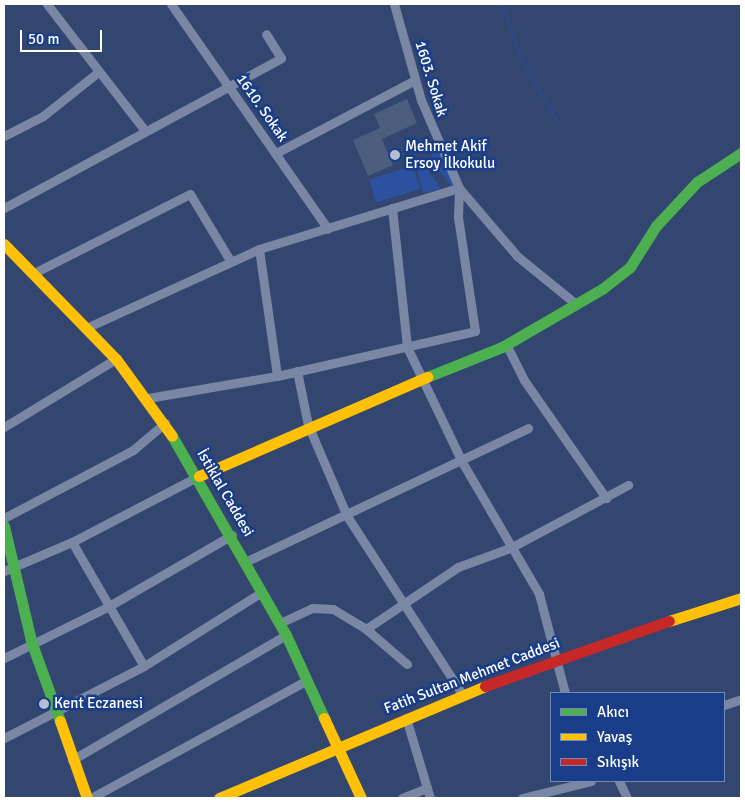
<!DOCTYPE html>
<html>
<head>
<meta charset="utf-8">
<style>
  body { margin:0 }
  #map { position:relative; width:745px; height:802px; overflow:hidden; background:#32466f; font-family:Signika,sans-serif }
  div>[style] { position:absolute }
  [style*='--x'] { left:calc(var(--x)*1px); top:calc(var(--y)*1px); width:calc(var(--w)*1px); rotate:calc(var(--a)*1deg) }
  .green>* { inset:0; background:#2c529f; transform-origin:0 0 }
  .stream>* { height:3px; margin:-1.5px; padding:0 1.5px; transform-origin:1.5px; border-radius:1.5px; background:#2f4a80 }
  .building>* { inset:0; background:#4c5d7e }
  .street>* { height:9px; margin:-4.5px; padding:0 4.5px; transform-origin:4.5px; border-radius:4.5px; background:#7987a4 }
  .fast>* { height:11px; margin:-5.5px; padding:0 5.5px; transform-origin:5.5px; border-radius:5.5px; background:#4caf50 }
  .slow>* { height:11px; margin:-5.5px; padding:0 5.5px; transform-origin:5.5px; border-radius:5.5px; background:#ffc107 }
  .jam>* { height:11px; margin:-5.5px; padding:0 5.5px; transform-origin:5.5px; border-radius:5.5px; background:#c62828 }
  .dots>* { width:14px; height:14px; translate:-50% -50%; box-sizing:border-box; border:2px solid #193d88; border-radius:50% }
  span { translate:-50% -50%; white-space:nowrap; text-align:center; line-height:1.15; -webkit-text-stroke:5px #193d88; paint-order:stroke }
  .street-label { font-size:15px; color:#fff }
  .poi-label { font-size:15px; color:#fff }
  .left { translate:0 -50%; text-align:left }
  .frame { position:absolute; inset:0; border:5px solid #fff; pointer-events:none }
  .legend { position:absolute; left:550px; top:692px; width:175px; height:90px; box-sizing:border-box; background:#193d88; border:1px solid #758bb8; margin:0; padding:6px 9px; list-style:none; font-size:15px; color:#fff }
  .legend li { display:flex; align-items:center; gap:10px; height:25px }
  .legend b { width:25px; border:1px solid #758bb8 }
  .scale { position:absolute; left:20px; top:30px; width:82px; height:22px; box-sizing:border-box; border:2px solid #fff; border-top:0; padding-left:6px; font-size:15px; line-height:18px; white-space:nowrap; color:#fff; -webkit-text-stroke:4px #193d88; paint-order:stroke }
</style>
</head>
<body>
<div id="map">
  <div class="green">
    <i style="clip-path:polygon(432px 143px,457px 185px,451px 186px,431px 160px)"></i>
    <i style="left:413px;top:166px;width:24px;height:46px;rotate:73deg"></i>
    <i style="clip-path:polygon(416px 166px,426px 167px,441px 189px,423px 193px)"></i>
  </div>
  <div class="stream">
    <i style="--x:502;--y:4;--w:60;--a:70.7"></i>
    <i style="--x:522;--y:61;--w:72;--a:59.9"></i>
  </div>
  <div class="building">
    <i style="clip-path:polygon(407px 99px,417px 123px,382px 139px,393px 165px,368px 176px,353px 140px,380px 128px,374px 114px)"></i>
  </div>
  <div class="street">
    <i style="--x:47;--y:4;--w:160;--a:52.3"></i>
    <i style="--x:171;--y:4;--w:274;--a:55.1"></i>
    <i style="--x:394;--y:4;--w:100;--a:74.3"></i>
    <i style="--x:421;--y:100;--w:96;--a:66.6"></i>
    <i style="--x:459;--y:188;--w:89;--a:49.5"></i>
    <i style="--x:517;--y:256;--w:76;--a:39.1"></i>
    <i style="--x:4;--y:136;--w:44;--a:-27.1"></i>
    <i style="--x:43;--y:116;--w:69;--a:-38.5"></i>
    <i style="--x:276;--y:153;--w:157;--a:-27.7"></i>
    <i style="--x:4;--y:208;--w:315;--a:-28.4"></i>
    <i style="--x:281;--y:58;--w:28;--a:-122"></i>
    <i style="--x:392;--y:208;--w:140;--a:83.8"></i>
    <i style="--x:407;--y:347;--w:127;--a:64.4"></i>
    <i style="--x:462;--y:462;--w:153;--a:59.7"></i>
    <i style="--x:539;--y:594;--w:102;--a:75.3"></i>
    <i style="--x:259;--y:249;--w:128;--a:81.9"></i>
    <i style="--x:32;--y:274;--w:177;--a:-26.9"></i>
    <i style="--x:190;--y:194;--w:79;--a:58.9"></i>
    <i style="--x:86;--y:328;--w:190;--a:-24.5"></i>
    <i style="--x:259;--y:249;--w:209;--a:-17"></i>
    <i style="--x:506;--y:344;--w:40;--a:63.4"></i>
    <i style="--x:524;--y:380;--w:144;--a:55.2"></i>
    <i style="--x:297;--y:371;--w:55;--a:78.5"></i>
    <i style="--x:308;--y:425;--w:99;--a:66.8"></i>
    <i style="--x:347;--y:516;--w:213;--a:57.1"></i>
    <i style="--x:148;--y:398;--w:131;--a:-9.7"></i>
    <i style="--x:277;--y:376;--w:203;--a:-12.8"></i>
    <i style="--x:475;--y:331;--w:115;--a:-98.5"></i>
    <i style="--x:458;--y:217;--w:29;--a:-88"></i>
    <i style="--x:4;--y:427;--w:131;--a:-31.3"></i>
    <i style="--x:4;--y:518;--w:146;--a:-27.8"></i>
    <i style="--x:133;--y:450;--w:42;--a:-40.2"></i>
    <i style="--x:72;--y:542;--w:143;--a:59.9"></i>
    <i style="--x:247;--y:561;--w:311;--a:-25.3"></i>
    <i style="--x:4;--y:571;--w:74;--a:-23.1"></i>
    <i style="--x:72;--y:542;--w:143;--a:-27.5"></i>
    <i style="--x:280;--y:623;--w:35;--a:-25"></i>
    <i style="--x:312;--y:608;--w:21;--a:3"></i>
    <i style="--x:333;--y:609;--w:39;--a:31"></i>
    <i style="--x:366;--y:629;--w:54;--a:40.5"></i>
    <i style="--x:366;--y:629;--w:111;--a:-34"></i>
    <i style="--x:458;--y:567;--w:55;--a:-20.1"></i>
    <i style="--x:510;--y:548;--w:134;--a:-28.1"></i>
    <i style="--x:4;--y:658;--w:117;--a:-26.3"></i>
    <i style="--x:109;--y:606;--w:142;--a:-30"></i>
    <i style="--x:724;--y:705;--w:18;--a:-19"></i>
    <i style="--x:406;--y:718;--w:84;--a:73.3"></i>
    <i style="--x:4;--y:738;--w:157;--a:-27.2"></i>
    <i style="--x:144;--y:666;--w:139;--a:-32.1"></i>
    <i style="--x:72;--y:760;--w:248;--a:-30.3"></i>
    <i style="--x:619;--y:781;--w:19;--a:65"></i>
    <i style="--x:91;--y:798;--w:246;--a:-28.6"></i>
    <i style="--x:402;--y:798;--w:27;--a:-22"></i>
    <i style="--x:522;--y:798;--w:71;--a:-13.8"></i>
  </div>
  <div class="fast">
    <i style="--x:427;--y:377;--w:81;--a:-21.8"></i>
    <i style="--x:502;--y:347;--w:116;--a:-30.1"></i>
    <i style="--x:602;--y:289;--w:36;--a:-38"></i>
    <i style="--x:630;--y:267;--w:49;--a:-57.6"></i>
    <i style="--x:656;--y:226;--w:60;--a:-47"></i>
    <i style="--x:697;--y:182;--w:53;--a:-33.4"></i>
    <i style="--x:172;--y:436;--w:229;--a:60.2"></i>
    <i style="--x:286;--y:635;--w:91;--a:65.4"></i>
    <i style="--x:4;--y:526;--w:121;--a:76.7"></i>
    <i style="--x:32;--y:644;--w:82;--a:70"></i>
  </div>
  <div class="slow">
    <i style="--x:4;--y:244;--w:161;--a:45.8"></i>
    <i style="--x:116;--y:359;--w:95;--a:54"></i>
    <i style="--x:199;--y:476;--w:249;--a:-23.5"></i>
    <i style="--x:669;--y:621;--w:76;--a:-17.7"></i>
    <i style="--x:324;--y:718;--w:88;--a:65.2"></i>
    <i style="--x:60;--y:721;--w:82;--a:70.7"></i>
    <i style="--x:219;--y:798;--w:289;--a:-22.8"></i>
  </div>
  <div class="jam">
    <i style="--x:485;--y:686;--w:195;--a:-19.5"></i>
  </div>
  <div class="dots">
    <i style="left:395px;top:155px;background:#b7becd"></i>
    <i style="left:44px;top:704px;background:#b7becd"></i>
  </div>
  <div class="street-label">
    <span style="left:431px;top:79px;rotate:73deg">1603. Sokak</span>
    <span style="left:262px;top:108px;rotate:55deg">1610. Sokak</span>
    <span style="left:225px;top:493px;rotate:60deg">İstiklal Caddesi</span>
    <span style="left:472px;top:676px;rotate:-21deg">Fatih Sultan Mehmet Caddesi</span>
  </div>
  <div class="poi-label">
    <span class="left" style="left:405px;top:155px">Mehmet Akif<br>Ersoy İlkokulu</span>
    <span class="left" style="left:54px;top:704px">Kent Eczanesi</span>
  </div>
  <div class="frame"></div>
  <ul class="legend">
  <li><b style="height:6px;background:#4caf50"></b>Akıcı</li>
  <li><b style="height:6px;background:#ffc107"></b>Yavaş</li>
  <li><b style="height:6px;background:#c62828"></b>Sıkışık</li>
  </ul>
  <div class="scale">50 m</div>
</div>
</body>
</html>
